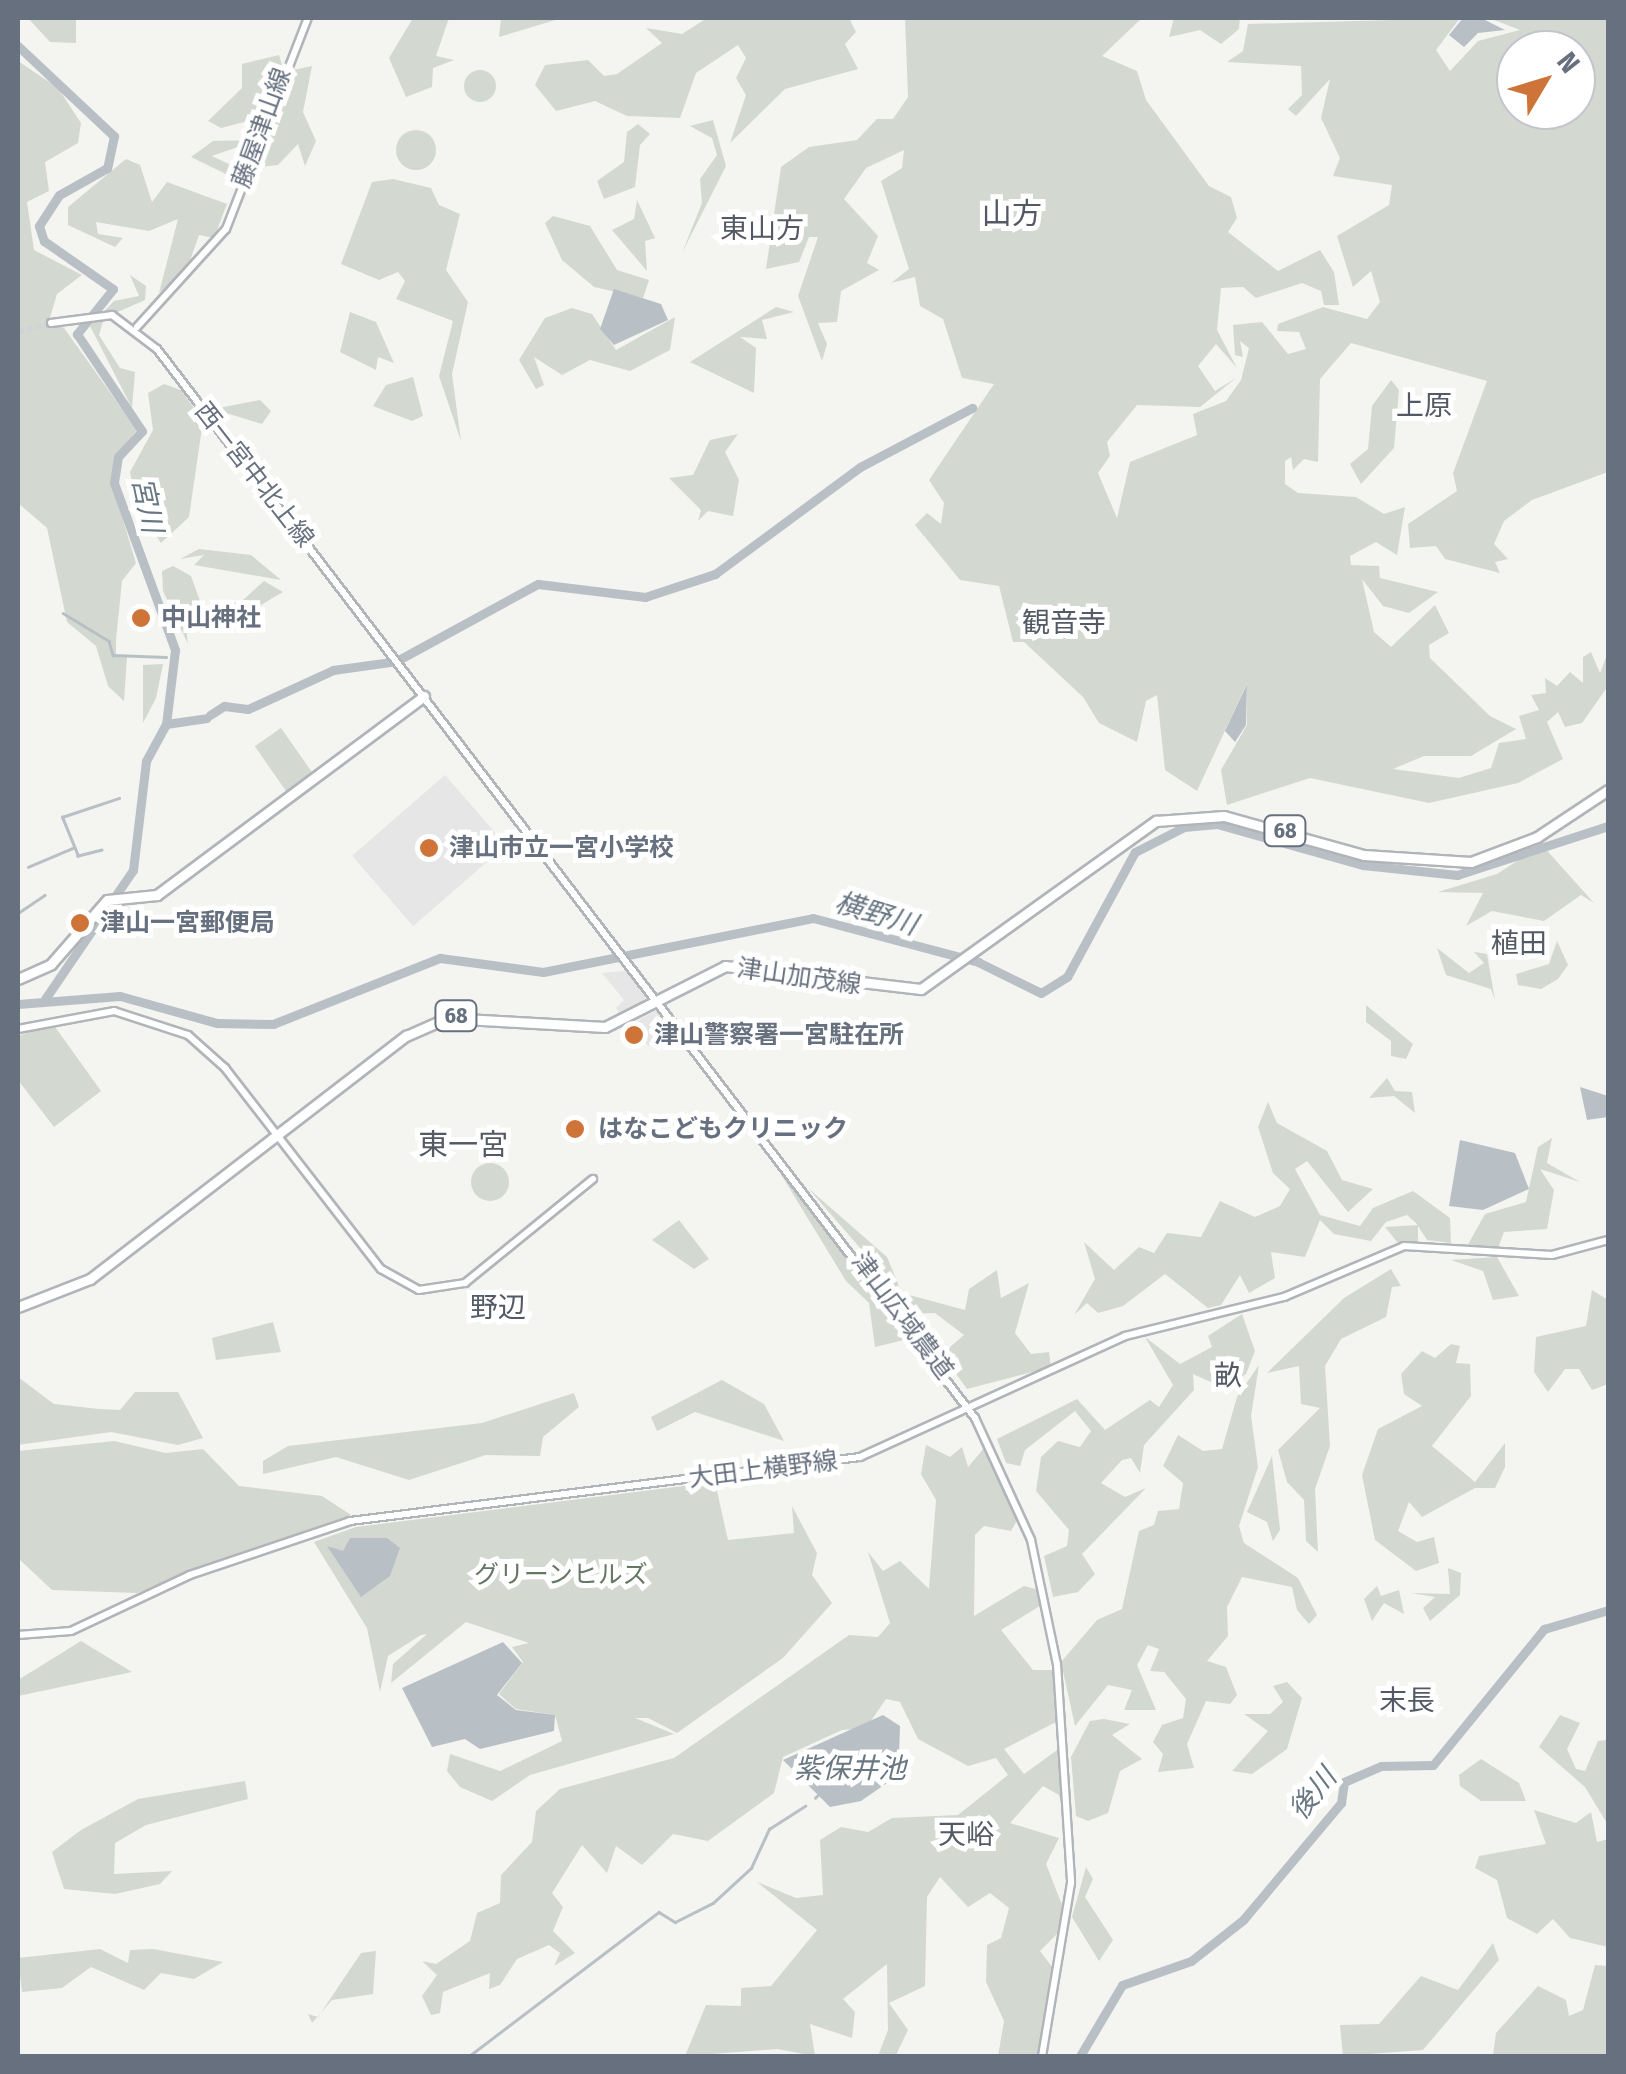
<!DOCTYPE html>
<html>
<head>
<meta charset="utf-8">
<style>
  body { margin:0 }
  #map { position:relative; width:1626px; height:2074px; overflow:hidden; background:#f4f4f1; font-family:"Fira Sans Condensed","Noto Sans JP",sans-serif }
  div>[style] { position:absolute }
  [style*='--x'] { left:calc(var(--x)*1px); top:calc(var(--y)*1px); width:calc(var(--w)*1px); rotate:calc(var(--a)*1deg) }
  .built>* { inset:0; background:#e5e6e5; transform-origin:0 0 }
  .green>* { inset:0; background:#d3d9d1; transform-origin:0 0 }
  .round { border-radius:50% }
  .water>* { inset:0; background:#b9c0c5 }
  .stream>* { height:2.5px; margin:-1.25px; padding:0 1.25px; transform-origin:1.25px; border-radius:1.25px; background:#b9c0c5 }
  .river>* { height:9px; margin:-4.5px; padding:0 4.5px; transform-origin:4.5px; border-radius:4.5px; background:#b9c0c5 }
  .secondary-tunnel>* { height:6px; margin-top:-3px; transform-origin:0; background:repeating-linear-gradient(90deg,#d1d3d4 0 6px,transparent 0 9px) }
  .roads { filter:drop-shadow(2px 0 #b1b4b9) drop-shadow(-2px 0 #b1b4b9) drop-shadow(0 2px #b1b4b9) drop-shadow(0 -2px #b1b4b9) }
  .secondary>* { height:6px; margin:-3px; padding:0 3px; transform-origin:3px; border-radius:3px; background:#fff }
  .primary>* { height:9px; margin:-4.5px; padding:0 4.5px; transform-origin:4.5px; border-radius:4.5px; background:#fff }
  .dots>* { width:28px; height:28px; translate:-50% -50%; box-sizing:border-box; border:5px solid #fff; border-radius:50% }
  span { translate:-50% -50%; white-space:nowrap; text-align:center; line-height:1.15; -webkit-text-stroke:10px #fff; paint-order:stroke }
  .shield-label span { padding:2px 8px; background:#fff; border:2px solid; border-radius:8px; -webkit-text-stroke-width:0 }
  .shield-label { font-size:22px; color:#67707f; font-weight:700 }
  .street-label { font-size:25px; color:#67707f }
  .poi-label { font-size:25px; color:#67707f; font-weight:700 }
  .left { translate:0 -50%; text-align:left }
  .park-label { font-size:25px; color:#657765 }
  .neighbourhood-label { font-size:28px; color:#545a65 }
  .water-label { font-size:28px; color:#687782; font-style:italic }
  .quarter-label { font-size:30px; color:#545a65 }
  .frame { position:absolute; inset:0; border:20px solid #67707f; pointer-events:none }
  .north { position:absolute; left:1496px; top:30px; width:100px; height:100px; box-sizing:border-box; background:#fff; border:2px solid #c2c6cc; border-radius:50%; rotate:52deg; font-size:28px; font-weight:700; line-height:40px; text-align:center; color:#67707f }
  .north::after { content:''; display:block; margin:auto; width:35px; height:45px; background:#ce7438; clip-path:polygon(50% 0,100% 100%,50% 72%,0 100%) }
</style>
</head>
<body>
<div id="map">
  <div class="built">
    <i style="left:445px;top:775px;width:93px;height:123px;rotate:49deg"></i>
    <i style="clip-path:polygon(626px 971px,648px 996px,623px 1017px,616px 1008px,624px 1000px,602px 973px)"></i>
    <i style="clip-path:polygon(657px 1010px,674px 1025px,648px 1046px,632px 1024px)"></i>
  </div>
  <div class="green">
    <i style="clip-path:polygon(28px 18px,76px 18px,76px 43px,50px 42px)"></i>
    <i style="clip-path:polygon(413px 18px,449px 18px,436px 56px,454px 60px,433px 68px,432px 87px,406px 97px,389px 58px)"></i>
    <i style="clip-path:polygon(501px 18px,562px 18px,499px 37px)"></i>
    <i style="clip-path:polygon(707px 18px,849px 18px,856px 32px,845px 44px,858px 69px,785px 89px,730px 143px,746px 95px,736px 78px,746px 58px,738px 45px,696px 73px,680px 118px,627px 116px,595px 101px,556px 111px,535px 85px,545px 65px,588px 60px,604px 76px,617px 74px,662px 43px,646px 28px,682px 34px)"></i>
    <i style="clip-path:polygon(evenodd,905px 18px,1142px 18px,1102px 56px,1137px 71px,1146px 100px,1209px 186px,1231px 197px,1237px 218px,1228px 232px,1278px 271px,1320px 250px,1334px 272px,1339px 305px,1324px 305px,1321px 291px,1302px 283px,1256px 298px,1243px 287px,1221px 288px,1217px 330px,1237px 368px,1216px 344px,1198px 366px,1215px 391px,1236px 378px,1200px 407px,1137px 405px,1107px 442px,1110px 456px,1098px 473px,1117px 518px,1130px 462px,1197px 435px,1193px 414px,1226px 401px,1241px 380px,1249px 348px,1240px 341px,1243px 357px,1235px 355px,1233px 325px,1262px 322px,1288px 354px,1306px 349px,1299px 332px,1277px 331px,1278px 324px,1323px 307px,1367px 319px,1380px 302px,1371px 271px,1353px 287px,1337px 236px,1389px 205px,1392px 185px,1333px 176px,1340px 158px,1321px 118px,1330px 79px,1296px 116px,1288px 109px,1302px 95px,1301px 66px,1227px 62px,1243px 51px,1248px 24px,1460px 18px,1436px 50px,1450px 71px,1478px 41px,1520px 30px,1489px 18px,1608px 18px,1608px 472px,1532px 500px,1504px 521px,1494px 544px,1508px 559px,1495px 562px,1500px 573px,1445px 559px,1436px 546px,1410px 548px,1408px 524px,1457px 491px,1453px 473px,1487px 381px,1351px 343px,1320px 379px,1318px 462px,1304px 459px,1293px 470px,1291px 457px,1285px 461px,1285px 484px,1298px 493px,1356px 497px,1384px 514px,1405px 507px,1397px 555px,1376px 542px,1350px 556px,1351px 565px,1379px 566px,1380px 578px,1438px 592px,1409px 613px,1383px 606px,1362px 579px,1374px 632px,1391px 647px,1435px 605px,1449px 633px,1429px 645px,1430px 658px,1490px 716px,1516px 729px,1471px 756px,1424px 756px,1393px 769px,1459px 778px,1491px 768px,1499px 743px,1526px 739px,1519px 716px,1539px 710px,1531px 695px,1546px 693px,1545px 678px,1557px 686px,1570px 672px,1583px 683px,1583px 657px,1591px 652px,1600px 673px,1608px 652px,1608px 686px,1582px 723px,1565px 727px,1558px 712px,1547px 722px,1563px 759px,1518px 783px,1429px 803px,1310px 778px,1227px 805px,1221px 770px,1247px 725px,1247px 683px,1197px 791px,1165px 770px,1157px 695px,1146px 701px,1137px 742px,1099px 723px,1083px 697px,1024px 642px,1013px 642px,999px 586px,960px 580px,915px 525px,927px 513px,941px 524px,944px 503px,929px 480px,994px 384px,962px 378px,943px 319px,920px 306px,915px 277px,891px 283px,909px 269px,881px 181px,902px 168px,904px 150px,866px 168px,844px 199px,878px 236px,867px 263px,879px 270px,841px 291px,837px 322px,818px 323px,827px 344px,822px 361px,798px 296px,818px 237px,809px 237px,799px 262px,766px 269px,781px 167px,809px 147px,857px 140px,877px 119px,893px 119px,908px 97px,905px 18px,1576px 50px,1576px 110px,1516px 110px,1516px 50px,1576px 50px)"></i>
    <i style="clip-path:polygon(1174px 18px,1240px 18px,1239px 29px,1221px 44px,1200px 30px,1169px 37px)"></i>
    <i style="clip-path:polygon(279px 55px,284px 72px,312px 66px,303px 112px,316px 141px,305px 166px,298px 144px,278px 165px,259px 167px,271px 115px,221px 128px,208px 121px,242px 88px,242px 64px)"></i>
    <i style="clip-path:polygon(18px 61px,58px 88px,81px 123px,78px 143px,45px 162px,49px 191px,27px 202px,34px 250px,82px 275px,57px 294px,49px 321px,64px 328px,137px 430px,115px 456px,112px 484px,136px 563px,122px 581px,116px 640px,116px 655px,127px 657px,124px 701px,108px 686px,96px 646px,67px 622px,47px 528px,18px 503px)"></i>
    <i class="round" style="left:464px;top:70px;width:32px;height:32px"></i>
    <i style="clip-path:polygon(713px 120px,726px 166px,682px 253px,702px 203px,700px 179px,717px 155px,712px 138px,690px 126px)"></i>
    <i style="clip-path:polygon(638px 124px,650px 134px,640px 145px,635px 187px,604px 199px,597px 181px,624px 162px,627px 132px)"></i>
    <i class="round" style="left:396px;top:130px;width:40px;height:40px"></i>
    <i style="clip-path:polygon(258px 140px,212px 156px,233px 166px,232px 177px,191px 157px,213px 141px)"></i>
    <i style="clip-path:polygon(126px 159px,140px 165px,152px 202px,167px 182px,227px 204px,214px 238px,199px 235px,187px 269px,159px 293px,178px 219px,149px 231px,96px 222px,98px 234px,123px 238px,115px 247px,68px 225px,68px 207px)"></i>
    <i style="clip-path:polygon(393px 179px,431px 188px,439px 205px,460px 214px,446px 270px,468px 302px,452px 374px,461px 441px,439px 376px,453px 321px,396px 299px,405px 281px,398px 272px,379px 280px,341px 264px,372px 182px)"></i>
    <i style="clip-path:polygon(637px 200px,655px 238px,645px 241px,647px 271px,612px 230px,634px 219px)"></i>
    <i style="clip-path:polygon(553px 216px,590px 226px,617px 270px,649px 280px,643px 298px,594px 287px,562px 260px,545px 223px)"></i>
    <i style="clip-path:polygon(130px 275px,146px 286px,145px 300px,104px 318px,99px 335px,120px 368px,135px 372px,132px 408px,90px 326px,114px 301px,139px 296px)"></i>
    <i style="clip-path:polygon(776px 307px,794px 312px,762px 320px,767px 339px,740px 337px,756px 348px,754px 393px,690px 362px)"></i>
    <i style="clip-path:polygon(572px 308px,592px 314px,616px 350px,675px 317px,670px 350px,630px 371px,590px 360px,562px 375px,534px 357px,544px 385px,536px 389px,519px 360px,545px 318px)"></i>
    <i style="clip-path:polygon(350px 312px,376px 322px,394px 363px,378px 357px,376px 370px,340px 352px)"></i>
    <i style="clip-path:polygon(413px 377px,423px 416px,412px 421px,373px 406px,386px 385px)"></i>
    <i style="clip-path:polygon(1391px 380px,1399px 390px,1394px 448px,1361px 484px,1350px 464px,1368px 449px,1372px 406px)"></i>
    <i style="clip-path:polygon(164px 384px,181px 390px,203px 421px,189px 517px,161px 543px,137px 506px,130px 472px,153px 430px,148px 393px)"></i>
    <i style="clip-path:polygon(260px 400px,271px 411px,262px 424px,213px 409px)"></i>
    <i style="clip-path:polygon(738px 434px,725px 452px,739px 480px,733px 516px,708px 511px,698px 521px,701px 510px,669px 478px,693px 475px,710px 440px)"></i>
    <i style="clip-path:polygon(199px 549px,251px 555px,281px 580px,194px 565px,204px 555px,180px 559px)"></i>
    <i style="clip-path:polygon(173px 566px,191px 576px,204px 612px,242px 601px,264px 581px,283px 592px,242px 616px,196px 621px,186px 629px,188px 644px,163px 591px,162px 571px)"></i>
    <i style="clip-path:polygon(163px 664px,156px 698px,143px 723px,143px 665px)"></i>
    <i style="left:281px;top:728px;width:56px;height:32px;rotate:55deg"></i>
    <i style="clip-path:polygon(1542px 845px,1594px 903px,1581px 895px,1544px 921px,1492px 911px,1466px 926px,1483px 893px,1438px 892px,1497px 874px)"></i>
    <i style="clip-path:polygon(1557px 941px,1568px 965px,1558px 979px,1541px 989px,1518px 985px,1516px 974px,1549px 964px)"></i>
    <i style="clip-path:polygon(1437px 948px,1469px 973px,1484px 963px,1474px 952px,1487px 954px,1495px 1000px,1491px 989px,1446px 975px)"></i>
    <i style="clip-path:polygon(1366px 1005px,1413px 1044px,1406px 1059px,1391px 1056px,1391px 1041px,1366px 1022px)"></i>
    <i style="clip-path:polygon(53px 1024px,101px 1091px,54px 1127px,18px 1080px,18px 1036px)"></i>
    <i style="clip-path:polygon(1387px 1078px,1395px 1091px,1412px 1092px,1415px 1113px,1394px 1096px,1369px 1098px)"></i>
    <i style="clip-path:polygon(1268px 1102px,1277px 1123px,1327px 1151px,1342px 1180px,1373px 1189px,1348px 1212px,1307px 1161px,1295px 1169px,1320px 1215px,1360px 1226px,1373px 1208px,1413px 1191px,1450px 1218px,1451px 1243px,1427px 1240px,1418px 1226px,1418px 1242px,1398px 1243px,1385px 1227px,1418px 1225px,1407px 1215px,1386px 1222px,1371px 1241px,1334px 1234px,1320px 1220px,1305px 1257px,1271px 1252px,1275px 1278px,1249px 1293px,1240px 1275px,1221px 1305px,1208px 1308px,1165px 1274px,1123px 1306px,1098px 1313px,1087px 1303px,1074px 1315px,1095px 1279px,1084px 1242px,1114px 1270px,1139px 1247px,1154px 1253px,1167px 1233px,1201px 1237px,1220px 1201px,1255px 1217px,1280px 1206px,1290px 1189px,1273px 1173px,1258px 1127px)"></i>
    <i style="clip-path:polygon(749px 1122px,912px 1338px,875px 1347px,869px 1303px,846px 1281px)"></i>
    <i style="clip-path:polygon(1552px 1138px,1547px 1163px,1580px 1182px,1540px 1169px,1554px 1190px,1547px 1229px,1504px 1232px,1498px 1248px,1466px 1248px,1485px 1214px,1526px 1202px,1538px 1147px)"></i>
    <i class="round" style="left:471px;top:1163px;width:38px;height:38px"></i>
    <i style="clip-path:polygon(808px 1188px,887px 1257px,902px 1293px,965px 1310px,969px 1289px,997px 1270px,1001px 1298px,1029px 1283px,1015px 1333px,1031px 1354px,1049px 1352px,1051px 1367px,967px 1389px,942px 1354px,964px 1335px,935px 1313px,907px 1314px,907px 1302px)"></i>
    <i style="clip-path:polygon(679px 1220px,709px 1259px,694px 1269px,652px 1240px)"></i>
    <i style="clip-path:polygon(1497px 1257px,1519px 1296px,1493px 1300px,1483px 1271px,1451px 1260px)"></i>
    <i style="clip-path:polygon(1391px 1269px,1401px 1286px,1392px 1287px,1386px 1317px,1341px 1339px,1325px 1366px,1330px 1446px,1315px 1489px,1318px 1552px,1306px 1541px,1304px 1500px,1287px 1482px,1278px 1450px,1320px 1408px,1301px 1404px,1299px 1366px,1267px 1373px,1344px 1298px)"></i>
    <i style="clip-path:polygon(1592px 1290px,1608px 1300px,1608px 1384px,1592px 1390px,1579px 1369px,1565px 1369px,1548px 1392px,1534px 1372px,1536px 1337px,1586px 1326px)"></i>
    <i style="clip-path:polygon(1242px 1314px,1255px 1351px,1246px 1374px,1224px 1388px,1193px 1374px,1194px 1390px,1144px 1445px,1140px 1473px,1131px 1458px,1122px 1460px,1101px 1483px,1125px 1497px,1146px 1488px,1082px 1554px,1095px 1574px,1078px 1592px,1053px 1597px,1044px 1556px,1067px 1546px,1069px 1530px,1036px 1491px,1041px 1457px,1058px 1441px,1080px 1447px,1091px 1431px,1075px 1411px,1025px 1450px,1020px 1466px,1006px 1463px,997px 1439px,1077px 1399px,1105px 1430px,1150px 1400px,1159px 1407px,1173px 1385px,1145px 1337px,1180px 1364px,1212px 1347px,1208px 1336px)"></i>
    <i style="clip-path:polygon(273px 1322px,281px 1352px,216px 1360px,212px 1338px)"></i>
    <i style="clip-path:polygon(1451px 1344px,1460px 1346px,1456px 1363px,1470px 1364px,1471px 1396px,1432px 1446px,1475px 1482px,1505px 1443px,1505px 1467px,1495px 1488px,1475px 1488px,1422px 1517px,1409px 1502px,1398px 1531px,1417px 1542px,1434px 1537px,1439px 1563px,1416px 1571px,1375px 1540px,1362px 1475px,1378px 1429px,1422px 1406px,1404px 1394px,1401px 1374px,1422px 1351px,1435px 1358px)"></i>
    <i style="clip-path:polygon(1259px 1365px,1251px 1416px,1258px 1467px,1239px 1526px,1244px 1543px,1298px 1578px,1317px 1615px,1309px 1624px,1297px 1610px,1292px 1587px,1242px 1577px,1227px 1607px,1228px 1636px,1207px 1661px,1226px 1667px,1237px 1695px,1230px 1704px,1206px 1701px,1187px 1744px,1194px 1768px,1158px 1772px,1163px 1754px,1153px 1742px,1162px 1725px,1183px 1718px,1186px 1699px,1164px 1672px,1150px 1671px,1159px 1649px,1148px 1645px,1137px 1665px,1156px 1710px,1124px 1710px,1132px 1690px,1108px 1685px,1075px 1726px,1061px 1662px,1097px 1620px,1122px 1609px,1139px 1531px,1154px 1525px,1158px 1511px,1179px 1509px,1183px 1483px,1163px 1466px,1178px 1435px,1203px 1451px,1222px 1449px,1237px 1397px)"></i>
    <i style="clip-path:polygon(18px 1377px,54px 1404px,99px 1409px,120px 1410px,135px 1392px,178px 1392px,203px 1438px,178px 1445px,111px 1432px,18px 1445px)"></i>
    <i style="clip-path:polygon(722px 1380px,764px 1404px,784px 1441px,695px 1412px,657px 1431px,651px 1417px)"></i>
    <i style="clip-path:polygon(574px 1393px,579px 1407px,543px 1437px,540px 1456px,486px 1455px,409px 1480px,336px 1457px,263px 1474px,263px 1461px,288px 1446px,482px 1423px)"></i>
    <i style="clip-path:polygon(114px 1441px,166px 1453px,203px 1449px,239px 1486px,322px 1496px,351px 1515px,137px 1593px,52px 1590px,18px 1558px,18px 1451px)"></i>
    <i style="clip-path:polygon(926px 1445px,950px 1457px,962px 1447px,968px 1467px,985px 1447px,1019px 1517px,1011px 1531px,984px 1526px,975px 1535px,974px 1616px,1024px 1586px,1039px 1590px,1043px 1604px,1001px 1630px,1033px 1670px,1053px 1670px,1057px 1697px,1056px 1722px,1004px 1749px,1024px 1774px,1060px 1748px,1065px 1819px,1059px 1795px,1043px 1786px,1010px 1823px,1059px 1838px,1046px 1864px,1064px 1910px,1062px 1929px,1040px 1951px,1052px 1967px,1038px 2056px,998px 2056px,1004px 2021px,986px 1982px,987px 1945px,1001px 1938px,1009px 1908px,990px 1893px,968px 1907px,940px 1877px,927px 1897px,925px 1986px,889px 2003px,908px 2030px,896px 2055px,878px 2056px,888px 2030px,887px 1964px,843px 1999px,855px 2012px,852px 2038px,810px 2024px,815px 2056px,777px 2049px,685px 2056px,706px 2005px,741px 2006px,741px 1988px,771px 1986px,817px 1930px,757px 1882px,796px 1898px,823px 1895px,820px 1840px,841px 1827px,868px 1832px,892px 1818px,958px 1815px,1008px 1775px,996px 1758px,968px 1766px,918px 1739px,900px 1702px,886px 1699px,866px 1728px,842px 1730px,783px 1757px,774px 1793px,708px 1841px,673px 1834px,642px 1865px,616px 1846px,607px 1873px,582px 1845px,552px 1893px,563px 1907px,553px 1931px,575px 1953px,554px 1966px,560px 1953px,549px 1945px,517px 1959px,500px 1985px,489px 1989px,490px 1973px,443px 1992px,440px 2013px,431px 2015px,422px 1996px,437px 1975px,422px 1961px,436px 1964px,470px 1941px,477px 1913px,500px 1903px,501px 1875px,532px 1842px,536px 1811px,560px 1789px,674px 1758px,849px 1635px,878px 1637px,890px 1623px,868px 1552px,883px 1571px,900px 1561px,929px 1589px,936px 1500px,921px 1474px)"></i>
    <i style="clip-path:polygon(1272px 1456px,1280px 1530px,1273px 1541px,1267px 1522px,1247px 1512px)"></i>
    <i style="clip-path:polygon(715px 1482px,728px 1540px,794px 1533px,792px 1506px,817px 1553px,812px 1575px,832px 1603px,783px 1658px,677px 1733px,648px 1718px,635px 1718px,674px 1734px,530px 1775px,492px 1801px,460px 1787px,447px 1771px,450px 1754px,500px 1771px,562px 1741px,555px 1715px,516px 1709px,499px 1694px,523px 1662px,512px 1647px,529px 1643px,466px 1622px,391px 1683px,393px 1664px,427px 1634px,421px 1635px,388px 1656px,380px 1692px,367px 1628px,314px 1542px,356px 1527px)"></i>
    <i style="clip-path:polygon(1448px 1568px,1461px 1573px,1460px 1595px,1430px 1621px,1423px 1608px,1435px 1597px,1411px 1593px,1450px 1594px)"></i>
    <i style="clip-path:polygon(1377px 1586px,1381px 1596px,1399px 1590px,1404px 1614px,1384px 1603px,1372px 1621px,1364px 1599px)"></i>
    <i style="clip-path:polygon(81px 1641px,132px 1672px,18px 1696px,18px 1680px)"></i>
    <i style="clip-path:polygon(1287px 1682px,1302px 1698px,1287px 1749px,1252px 1774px,1232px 1771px,1268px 1731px,1244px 1714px,1270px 1714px,1283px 1702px,1273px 1686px)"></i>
    <i style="clip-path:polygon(1560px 1715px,1580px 1723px,1567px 1749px,1576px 1769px,1585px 1771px,1598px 1741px,1608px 1740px,1608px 1825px,1585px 1787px,1539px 1747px)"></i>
    <i style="clip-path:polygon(1104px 1719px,1130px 1724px,1112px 1735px,1142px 1759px,1120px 1771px,1108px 1813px,1088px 1821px,1076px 1816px,1071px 1757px,1090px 1721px)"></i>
    <i style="clip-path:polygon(1481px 1759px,1519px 1783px,1526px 1801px,1481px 1801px,1460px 1786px,1459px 1775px)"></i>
    <i style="clip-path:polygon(245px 1781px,248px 1799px,146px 1825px,115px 1843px,114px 1874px,172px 1871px,160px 1884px,115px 1894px,64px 1889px,52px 1852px,81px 1830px,138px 1799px)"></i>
    <i style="clip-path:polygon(1534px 1810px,1576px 1823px,1591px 1812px,1597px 1842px,1608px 1839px,1608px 1947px,1570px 1938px,1553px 1919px,1537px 1934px,1507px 1918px,1497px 1880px,1475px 1868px,1479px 1856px,1546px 1844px)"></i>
    <i style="clip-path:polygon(1086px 1867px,1093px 1879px,1085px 1897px,1113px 1940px,1099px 1961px,1072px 1917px)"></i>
    <i style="clip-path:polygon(1493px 1943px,1499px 1960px,1423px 2050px,1343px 2056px,1340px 2025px,1379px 2024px,1421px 1976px,1458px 1990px)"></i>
    <i style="clip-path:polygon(100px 1949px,128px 1963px,130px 1950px,153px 1949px,223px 1962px,194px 1979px,161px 1973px,144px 1990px,91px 1967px,62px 1988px,22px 1992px,18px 1958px)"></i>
    <i style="clip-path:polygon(376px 1951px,373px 1994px,332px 2000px,312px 2023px,308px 2014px,318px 2017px,361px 1953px)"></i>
    <i style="clip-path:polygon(1595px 1965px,1608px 1966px,1607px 2056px,1493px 2056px,1496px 2033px,1538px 1986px,1566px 2000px,1569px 2016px,1583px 2010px)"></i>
  </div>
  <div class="water">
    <i style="clip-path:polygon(1463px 18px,1481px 18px,1505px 30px,1478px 33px,1464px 47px,1449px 35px)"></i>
    <i style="clip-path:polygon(614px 289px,661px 304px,668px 320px,614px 345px,600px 329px)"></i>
    <i style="clip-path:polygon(1247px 684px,1246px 725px,1235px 742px,1225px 731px)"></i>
    <i style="clip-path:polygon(1580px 1087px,1608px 1096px,1608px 1117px,1587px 1120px)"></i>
    <i style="clip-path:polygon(1460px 1140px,1515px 1153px,1529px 1189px,1483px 1210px,1449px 1206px)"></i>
    <i style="clip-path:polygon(350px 1538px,387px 1538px,400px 1548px,390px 1576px,361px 1597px,327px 1546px,343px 1551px)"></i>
    <i style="clip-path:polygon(503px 1642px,522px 1663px,497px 1695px,516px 1710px,555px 1715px,554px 1731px,480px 1749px,465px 1739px,432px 1747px,402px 1688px)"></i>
    <i style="clip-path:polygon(883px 1715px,900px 1726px,899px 1755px,887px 1783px,861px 1801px,830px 1807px,783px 1760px)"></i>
  </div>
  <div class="stream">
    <i style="--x:63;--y:613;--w:54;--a:31.3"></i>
    <i style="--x:109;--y:641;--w:15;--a:74"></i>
    <i style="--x:113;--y:655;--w:53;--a:2.2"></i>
    <i style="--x:102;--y:850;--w:25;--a:166"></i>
    <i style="--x:78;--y:856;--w:42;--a:-112.3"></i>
    <i style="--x:62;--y:817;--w:60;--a:-18.4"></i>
    <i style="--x:18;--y:860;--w:12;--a:90"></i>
    <i style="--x:28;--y:867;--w:49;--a:-22.9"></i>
    <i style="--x:18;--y:913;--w:32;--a:-34"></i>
    <i style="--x:815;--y:1798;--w:3;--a:-45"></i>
    <i style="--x:469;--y:2056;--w:238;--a:-37.2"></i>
    <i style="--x:659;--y:1912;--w:19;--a:32"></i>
    <i style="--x:675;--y:1922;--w:42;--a:-26.6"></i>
    <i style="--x:713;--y:1903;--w:52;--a:-42.6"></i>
    <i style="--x:751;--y:1868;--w:43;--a:-65.2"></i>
    <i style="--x:769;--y:1829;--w:43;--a:-32.6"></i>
  </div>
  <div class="river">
    <i style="--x:18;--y:46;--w:132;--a:43.2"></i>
    <i style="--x:114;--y:136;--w:33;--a:102"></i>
    <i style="--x:107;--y:168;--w:55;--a:150.6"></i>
    <i style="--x:59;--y:195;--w:37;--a:123"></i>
    <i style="--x:39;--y:226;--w:16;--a:72"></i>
    <i style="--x:44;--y:241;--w:84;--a:34.8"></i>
    <i style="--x:113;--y:289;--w:58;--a:128.7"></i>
    <i style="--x:77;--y:334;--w:117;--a:56.2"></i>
    <i style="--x:142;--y:431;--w:35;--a:133"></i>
    <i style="--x:118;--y:457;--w:26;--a:99"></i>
    <i style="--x:114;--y:483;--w:178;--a:69.9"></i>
    <i style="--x:175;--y:650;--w:75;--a:96.9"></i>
    <i style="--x:166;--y:724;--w:42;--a:118.4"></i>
    <i style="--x:146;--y:761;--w:110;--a:96.8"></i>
    <i style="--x:133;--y:870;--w:156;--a:124.3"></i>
    <i style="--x:402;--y:658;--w:155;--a:-28.6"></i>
    <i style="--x:538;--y:584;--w:108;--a:6.9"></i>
    <i style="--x:645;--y:597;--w:74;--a:-18.2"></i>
    <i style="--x:715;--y:574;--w:180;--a:-36.4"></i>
    <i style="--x:860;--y:467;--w:127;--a:-27.8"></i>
    <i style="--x:210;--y:715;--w:17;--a:-33"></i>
    <i style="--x:224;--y:706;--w:24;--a:7"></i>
    <i style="--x:248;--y:709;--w:94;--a:-24.6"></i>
    <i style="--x:333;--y:670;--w:59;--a:-7.9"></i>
    <i style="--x:166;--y:724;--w:41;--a:-8.3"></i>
    <i style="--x:18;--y:1004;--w:102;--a:-4.5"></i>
    <i style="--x:120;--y:996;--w:101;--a:15.6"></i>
    <i style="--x:217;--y:1023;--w:56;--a:1"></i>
    <i style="--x:273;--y:1024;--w:180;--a:-21.6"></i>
    <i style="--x:440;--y:958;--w:104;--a:7.7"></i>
    <i style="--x:543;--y:972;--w:275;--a:-11.3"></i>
    <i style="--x:813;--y:918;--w:171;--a:14.9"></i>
    <i style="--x:978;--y:962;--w:70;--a:26.2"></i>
    <i style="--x:1041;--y:993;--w:31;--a:-32"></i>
    <i style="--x:1067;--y:977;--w:142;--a:-61.5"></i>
    <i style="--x:1135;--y:852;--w:55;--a:-27"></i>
    <i style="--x:1184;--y:827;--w:33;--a:-5"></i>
    <i style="--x:1217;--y:824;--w:152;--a:15.7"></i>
    <i style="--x:1363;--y:865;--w:95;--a:6.1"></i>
    <i style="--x:1457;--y:875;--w:159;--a:-18"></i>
    <i style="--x:1080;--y:2056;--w:82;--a:-59.4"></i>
    <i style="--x:1122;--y:1985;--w:73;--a:-19.2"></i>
    <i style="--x:1191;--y:1961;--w:66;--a:-38.3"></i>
    <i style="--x:1243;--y:1920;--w:153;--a:-50.1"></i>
    <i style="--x:1341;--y:1803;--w:21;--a:-82"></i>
    <i style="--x:1344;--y:1782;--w:40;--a:-23.4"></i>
    <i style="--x:1381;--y:1766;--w:52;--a:-1.1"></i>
    <i style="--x:1433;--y:1765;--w:176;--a:-50.8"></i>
    <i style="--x:1544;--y:1629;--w:67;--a:-16.5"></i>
  </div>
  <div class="secondary-tunnel">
    <i style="--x:18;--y:332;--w:34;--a:-15"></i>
  </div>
  <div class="roads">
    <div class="secondary">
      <i style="--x:51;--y:323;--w:62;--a:-7.5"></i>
      <i style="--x:112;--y:315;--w:56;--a:37.1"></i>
      <i style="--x:157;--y:349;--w:1346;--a:52.58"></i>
      <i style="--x:975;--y:1418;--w:134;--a:65.3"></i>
      <i style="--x:1031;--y:1540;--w:127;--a:78.2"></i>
      <i style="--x:1057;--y:1664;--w:219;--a:86.3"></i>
      <i style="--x:1071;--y:1883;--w:175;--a:99.5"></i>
      <i style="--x:137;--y:327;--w:132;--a:-47.8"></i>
      <i style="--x:226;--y:229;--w:226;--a:-68.8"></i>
      <i style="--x:18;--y:1029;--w:98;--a:-10.6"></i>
      <i style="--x:114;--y:1011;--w:78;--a:18"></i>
      <i style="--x:188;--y:1035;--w:50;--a:41.7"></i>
      <i style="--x:225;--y:1068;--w:254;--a:52.2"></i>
      <i style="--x:381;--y:1269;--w:43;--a:28.9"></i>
      <i style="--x:419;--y:1290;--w:47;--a:-8.7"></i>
      <i style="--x:465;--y:1283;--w:165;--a:-39.1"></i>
      <i style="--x:18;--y:1635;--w:53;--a:-4.3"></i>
      <i style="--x:71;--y:1631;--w:132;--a:-25.2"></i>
      <i style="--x:190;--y:1575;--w:169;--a:-18.6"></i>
      <i style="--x:350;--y:1521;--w:514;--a:-7.15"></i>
      <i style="--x:860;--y:1457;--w:291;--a:-24.5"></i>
      <i style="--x:1125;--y:1336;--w:164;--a:-13.8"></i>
      <i style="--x:1284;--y:1297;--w:130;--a:-23"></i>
      <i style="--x:1404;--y:1246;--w:148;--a:3.5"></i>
      <i style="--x:1552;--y:1255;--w:58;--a:-15"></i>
    </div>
    <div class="primary">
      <i style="--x:18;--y:979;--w:36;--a:-24"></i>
      <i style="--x:51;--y:964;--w:85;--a:-48.8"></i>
      <i style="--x:107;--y:900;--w:50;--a:-5.7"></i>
      <i style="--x:157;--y:895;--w:333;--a:-36.7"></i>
      <i style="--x:18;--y:1307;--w:77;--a:-21.3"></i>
      <i style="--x:90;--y:1279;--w:399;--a:-37.6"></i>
      <i style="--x:406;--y:1036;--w:45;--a:-23.7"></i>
      <i style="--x:447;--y:1018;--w:158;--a:3.3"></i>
      <i style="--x:605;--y:1027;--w:135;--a:-26.9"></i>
      <i style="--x:725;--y:966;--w:197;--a:6.7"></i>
      <i style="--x:921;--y:989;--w:289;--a:-35.6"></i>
      <i style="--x:1156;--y:821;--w:68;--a:-4.2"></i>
      <i style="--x:1224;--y:816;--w:145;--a:15.6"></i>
      <i style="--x:1364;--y:855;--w:107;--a:3.7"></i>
      <i style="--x:1471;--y:862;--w:71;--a:-20.7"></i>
      <i style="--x:1537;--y:837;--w:85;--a:-33.5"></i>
    </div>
  </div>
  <div class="dots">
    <i style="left:141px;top:618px;background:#ce7438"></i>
    <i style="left:429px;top:848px;background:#ce7438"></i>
    <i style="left:80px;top:923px;background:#ce7438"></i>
    <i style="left:634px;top:1035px;background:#ce7438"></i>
    <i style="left:575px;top:1129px;background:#ce7438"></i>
  </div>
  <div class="shield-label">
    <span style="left:1285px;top:831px">68</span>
    <span style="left:456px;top:1016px">68</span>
  </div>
  <div class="street-label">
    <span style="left:262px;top:128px;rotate:-70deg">藤屋津山線</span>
    <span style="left:254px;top:475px;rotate:52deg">西一宮中北上線</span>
    <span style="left:799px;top:977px;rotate:8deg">津山加茂線</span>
    <span style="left:902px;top:1316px;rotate:53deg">津山広域農道</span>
    <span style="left:763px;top:1470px;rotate:-7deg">大田上横野線</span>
  </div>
  <div class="poi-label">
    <span class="left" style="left:161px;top:618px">中山神社</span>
    <span class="left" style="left:449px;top:848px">津山市立一宮小学校</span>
    <span class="left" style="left:100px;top:923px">津山一宮郵便局</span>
    <span class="left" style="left:654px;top:1035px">津山警察署一宮駐在所</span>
    <span class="left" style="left:598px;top:1129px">はなこどもクリニック</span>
  </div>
  <div class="park-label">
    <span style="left:561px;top:1575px">グリーンヒルズ</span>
  </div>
  <div class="neighbourhood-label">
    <span style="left:762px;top:229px">東山方</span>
    <span style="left:1424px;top:406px">上原</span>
    <span style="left:1064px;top:623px">観音寺</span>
    <span style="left:1519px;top:944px">植田</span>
    <span style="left:498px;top:1308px">野辺</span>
    <span style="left:1228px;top:1376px">畝</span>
    <span style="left:1407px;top:1701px">末長</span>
    <span style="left:966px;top:1835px">天峪</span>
  </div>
  <div class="water-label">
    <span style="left:147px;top:505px;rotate:78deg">宮川</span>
    <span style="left:876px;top:914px;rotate:17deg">横野川</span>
    <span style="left:850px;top:1769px">紫保井池</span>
    <span style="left:1313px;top:1794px;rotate:-51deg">後川</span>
  </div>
  <div class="quarter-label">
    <span style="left:1012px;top:214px">山方</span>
    <span style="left:463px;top:1145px">東一宮</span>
  </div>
  <div class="frame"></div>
  <div class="north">N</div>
</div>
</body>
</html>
